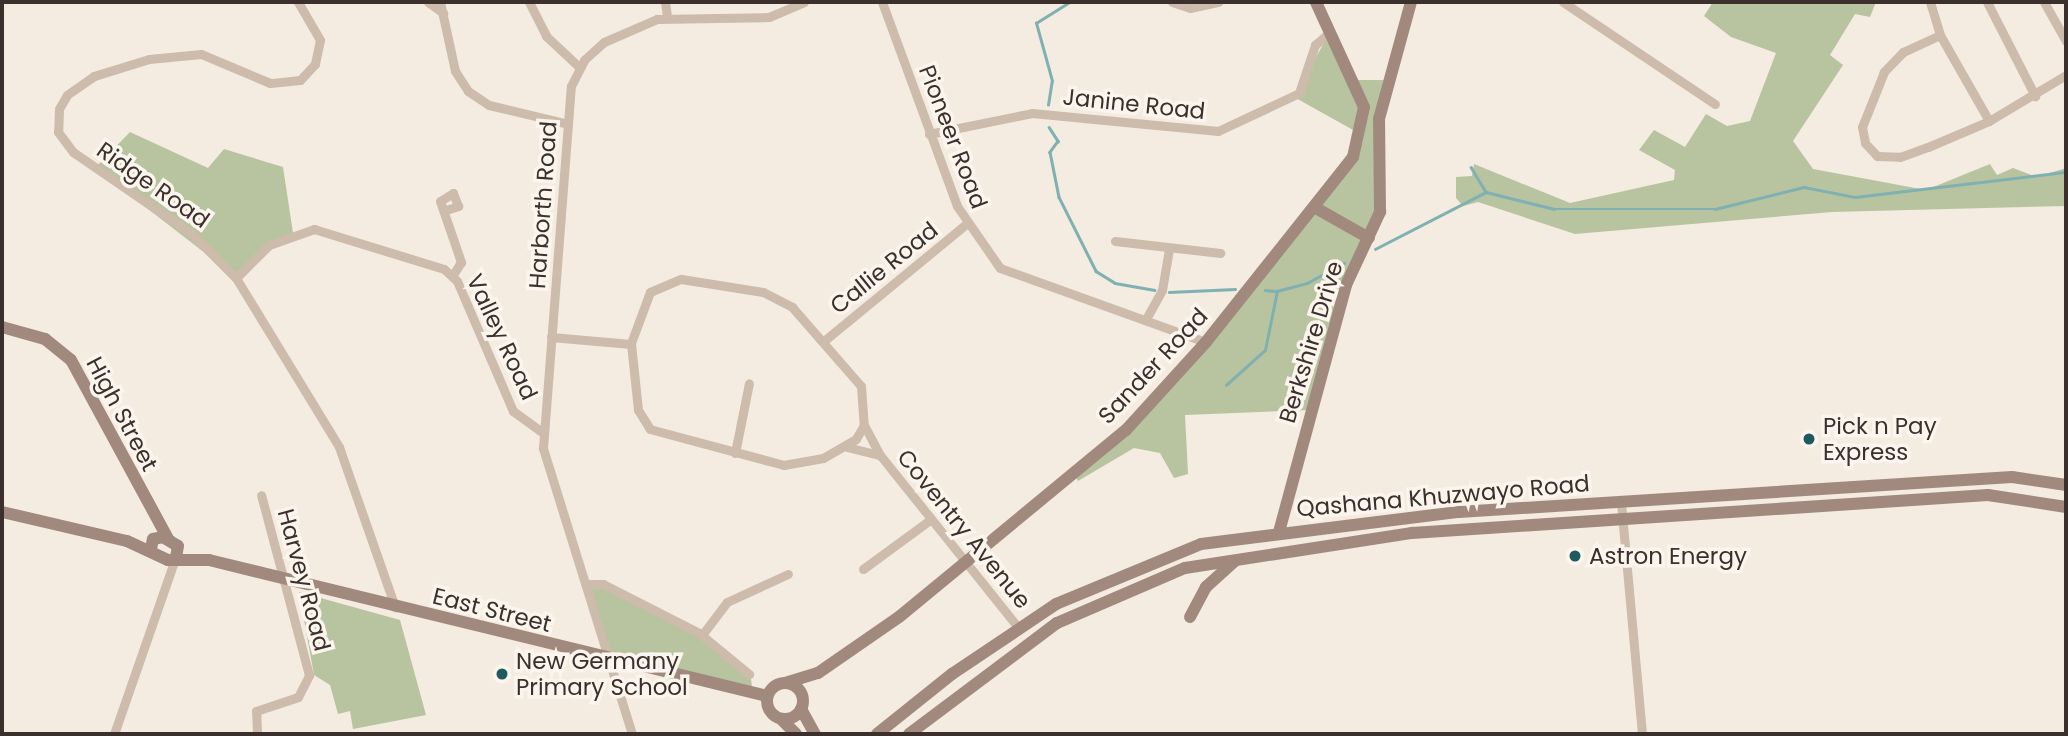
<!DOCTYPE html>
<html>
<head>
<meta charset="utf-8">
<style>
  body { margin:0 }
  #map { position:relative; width:2068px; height:736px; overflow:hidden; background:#f4ebe1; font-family:Poppins,sans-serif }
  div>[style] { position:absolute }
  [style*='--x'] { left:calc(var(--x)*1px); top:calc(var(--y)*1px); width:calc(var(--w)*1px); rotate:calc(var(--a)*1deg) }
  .green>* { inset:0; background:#b8c4a0 }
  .stream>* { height:2.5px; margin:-1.25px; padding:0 1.25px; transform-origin:1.25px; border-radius:1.25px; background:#7fb0b2 }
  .street>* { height:9px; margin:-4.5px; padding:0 4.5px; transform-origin:4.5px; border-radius:4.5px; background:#cdbbac }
  .secondary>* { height:12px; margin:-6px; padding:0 6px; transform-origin:6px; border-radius:6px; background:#a18a7d }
  .secondary>.ring { margin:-6px; padding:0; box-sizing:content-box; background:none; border:12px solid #a18a7d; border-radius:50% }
  .dots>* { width:19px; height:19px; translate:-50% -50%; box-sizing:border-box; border:4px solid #fbf5ee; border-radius:50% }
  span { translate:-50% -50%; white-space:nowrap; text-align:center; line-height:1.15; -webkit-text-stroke:7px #fbf5ee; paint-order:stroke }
  .street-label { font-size:23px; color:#3b302b }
  .poi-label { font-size:23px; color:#3b302b }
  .left { translate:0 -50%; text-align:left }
  .frame { position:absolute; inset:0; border:4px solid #3b302b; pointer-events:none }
</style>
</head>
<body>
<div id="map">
  <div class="green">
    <i style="clip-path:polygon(1713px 2px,1876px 2px,1870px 17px,1855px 14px,1830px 55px,1843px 65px,1793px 141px,1813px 169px,1926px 190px,1990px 164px,1997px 175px,2013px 168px,2037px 177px,2066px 168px,2066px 206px,1832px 212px,1575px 234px,1478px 202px,1463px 206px,1456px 198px,1456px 177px,1472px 176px,1474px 164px,1570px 203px,1674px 180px,1675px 170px,1639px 150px,1654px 130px,1685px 147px,1706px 114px,1727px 126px,1750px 121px,1776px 53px,1731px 37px,1704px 16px)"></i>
    <i style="clip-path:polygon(1330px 32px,1353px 80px,1389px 80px,1382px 108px,1383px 189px,1310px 410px,1185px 415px,1188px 474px,1174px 478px,1160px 453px,1134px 448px,1078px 481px,1073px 472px,1126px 430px,1206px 342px,1362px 135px,1294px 97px)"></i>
    <i style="clip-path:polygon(130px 132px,208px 168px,224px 149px,283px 167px,293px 233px,236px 277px,95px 168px)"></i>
    <i style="clip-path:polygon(593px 582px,702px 635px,750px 673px,753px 693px,610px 661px,586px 584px)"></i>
    <i style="clip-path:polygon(299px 592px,400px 620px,426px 715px,353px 729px,350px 711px,338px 714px,330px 685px,314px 675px)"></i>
  </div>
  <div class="stream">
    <i style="--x:1048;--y:105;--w:24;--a:-81"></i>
    <i style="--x:1052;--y:81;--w:60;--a:-105.4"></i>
    <i style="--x:1036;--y:23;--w:39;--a:-32"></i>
    <i style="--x:1049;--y:127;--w:17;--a:57"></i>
    <i style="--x:1058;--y:141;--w:14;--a:126"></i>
    <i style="--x:1050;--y:152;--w:46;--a:78.7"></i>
    <i style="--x:1059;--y:197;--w:83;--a:63.4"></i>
    <i style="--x:1096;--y:271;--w:22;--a:32"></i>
    <i style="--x:1115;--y:283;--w:40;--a:10"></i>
    <i style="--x:1471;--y:167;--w:29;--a:59"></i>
    <i style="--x:1486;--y:192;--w:70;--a:14"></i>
    <i style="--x:1554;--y:209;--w:161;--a:0"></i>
    <i style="--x:1715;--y:209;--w:92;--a:-13.9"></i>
    <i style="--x:1804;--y:187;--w:52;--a:11.1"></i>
    <i style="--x:1855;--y:197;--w:212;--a:-6.8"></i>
    <i style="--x:1375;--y:249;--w:125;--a:-27.2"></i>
    <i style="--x:1265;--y:290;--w:10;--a:6"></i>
    <i style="--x:1169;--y:292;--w:66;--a:-2.6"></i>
    <i style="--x:1226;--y:385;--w:52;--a:-41.9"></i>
    <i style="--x:1265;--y:350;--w:60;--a:-78.5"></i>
    <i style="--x:1277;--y:291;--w:31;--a:-15"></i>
    <i style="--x:1307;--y:283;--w:42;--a:-28.4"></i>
  </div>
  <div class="street">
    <i style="--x:298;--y:2;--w:44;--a:59.9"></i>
    <i style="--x:320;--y:40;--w:25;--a:102"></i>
    <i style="--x:315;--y:64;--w:22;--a:133"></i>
    <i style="--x:300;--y:80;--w:30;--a:174"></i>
    <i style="--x:270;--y:83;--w:75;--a:-157.2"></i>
    <i style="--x:201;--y:54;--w:52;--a:174.5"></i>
    <i style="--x:149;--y:59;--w:58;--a:162.8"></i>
    <i style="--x:94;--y:76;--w:33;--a:145"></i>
    <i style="--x:67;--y:95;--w:16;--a:120"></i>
    <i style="--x:59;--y:109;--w:23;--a:92"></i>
    <i style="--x:58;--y:132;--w:25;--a:53"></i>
    <i style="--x:73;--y:152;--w:143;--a:34.5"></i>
    <i style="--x:191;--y:233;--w:64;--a:45"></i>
    <i style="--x:236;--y:278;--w:198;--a:58.6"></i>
    <i style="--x:339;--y:447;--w:170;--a:70.7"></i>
    <i style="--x:428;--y:2;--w:19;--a:36"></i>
    <i style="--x:440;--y:2;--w:71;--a:77.7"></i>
    <i style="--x:455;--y:71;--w:24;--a:57"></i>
    <i style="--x:468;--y:91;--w:25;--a:34"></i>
    <i style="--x:489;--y:105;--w:81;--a:13.5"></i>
    <i style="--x:529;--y:2;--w:38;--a:63"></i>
    <i style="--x:546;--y:36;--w:45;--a:43.2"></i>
    <i style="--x:665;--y:2;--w:14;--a:82"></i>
    <i style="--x:882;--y:2;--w:217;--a:69.8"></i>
    <i style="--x:957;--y:206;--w:75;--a:55.3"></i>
    <i style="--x:1000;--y:268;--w:219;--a:19.8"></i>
    <i style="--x:1172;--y:2;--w:19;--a:18"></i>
    <i style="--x:1190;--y:8;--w:29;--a:-12"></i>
    <i style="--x:1563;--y:2;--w:183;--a:33.9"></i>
    <i style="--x:1930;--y:2;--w:34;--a:73"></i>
    <i style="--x:1940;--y:35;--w:99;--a:60.3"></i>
    <i style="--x:1987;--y:2;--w:106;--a:62.9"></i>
    <i style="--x:2044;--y:2;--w:45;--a:60.6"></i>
    <i style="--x:1940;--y:35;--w:41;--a:155.3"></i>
    <i style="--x:1903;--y:52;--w:28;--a:134"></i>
    <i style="--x:1884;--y:72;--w:59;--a:111.8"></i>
    <i style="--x:1862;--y:127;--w:16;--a:79"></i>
    <i style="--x:1865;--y:143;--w:18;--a:47"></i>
    <i style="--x:1877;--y:156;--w:23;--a:2"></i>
    <i style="--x:1900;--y:157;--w:30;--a:-20"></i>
    <i style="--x:1928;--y:147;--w:66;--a:-23.1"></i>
    <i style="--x:1989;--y:121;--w:90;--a:-30.9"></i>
    <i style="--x:929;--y:134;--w:105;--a:-11.5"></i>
    <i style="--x:1032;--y:113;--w:187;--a:5.5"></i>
    <i style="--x:1218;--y:131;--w:89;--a:-25.1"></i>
    <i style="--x:1299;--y:93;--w:51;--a:-71.6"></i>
    <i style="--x:1315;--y:45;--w:20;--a:-41"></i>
    <i style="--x:446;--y:210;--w:13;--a:-18"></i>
    <i style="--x:458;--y:206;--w:14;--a:-111"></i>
    <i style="--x:453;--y:193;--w:15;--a:148"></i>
    <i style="--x:440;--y:201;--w:65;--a:71"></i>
    <i style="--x:461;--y:262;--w:15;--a:122"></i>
    <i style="--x:1115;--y:241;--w:106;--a:6.5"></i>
    <i style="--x:236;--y:278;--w:47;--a:-45"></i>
    <i style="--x:269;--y:245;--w:48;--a:-19.6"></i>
    <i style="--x:314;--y:229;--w:136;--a:17.1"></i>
    <i style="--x:444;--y:269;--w:18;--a:43"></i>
    <i style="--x:457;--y:281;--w:142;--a:66.7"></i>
    <i style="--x:513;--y:411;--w:37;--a:36"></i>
    <i style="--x:681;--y:279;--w:83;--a:9"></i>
    <i style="--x:763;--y:292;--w:33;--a:27"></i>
    <i style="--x:792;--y:307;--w:105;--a:48.9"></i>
    <i style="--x:861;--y:386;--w:39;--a:86"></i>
    <i style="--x:864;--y:425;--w:16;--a:120"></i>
    <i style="--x:856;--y:439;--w:38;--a:150"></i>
    <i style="--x:823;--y:458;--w:40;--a:170"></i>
    <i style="--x:784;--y:465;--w:139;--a:-165"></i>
    <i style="--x:650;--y:429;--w:22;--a:-122"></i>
    <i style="--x:638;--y:410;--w:67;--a:-96"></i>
    <i style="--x:631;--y:343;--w:54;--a:-69.6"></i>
    <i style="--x:650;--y:292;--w:34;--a:-23"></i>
    <i style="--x:1146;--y:319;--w:33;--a:-61"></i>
    <i style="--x:1162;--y:290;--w:42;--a:-80.3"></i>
    <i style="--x:551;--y:337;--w:80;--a:5"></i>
    <i style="--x:825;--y:340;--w:183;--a:-39.4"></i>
    <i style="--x:864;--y:425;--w:34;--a:62"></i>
    <i style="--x:880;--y:455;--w:221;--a:51.3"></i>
    <i style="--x:847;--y:447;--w:32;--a:14"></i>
    <i style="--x:735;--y:453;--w:71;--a:-78.7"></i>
    <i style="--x:1621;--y:503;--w:232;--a:84.8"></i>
    <i style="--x:863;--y:569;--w:84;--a:-36.3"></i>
    <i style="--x:587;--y:584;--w:16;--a:0"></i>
    <i style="--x:603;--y:584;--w:108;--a:27"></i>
    <i style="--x:699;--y:633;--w:65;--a:39.4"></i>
    <i style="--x:702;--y:635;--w:41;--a:-52.9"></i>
    <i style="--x:727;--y:602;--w:67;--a:-24.7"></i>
    <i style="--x:114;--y:734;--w:185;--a:-70.8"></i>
    <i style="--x:257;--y:734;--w:23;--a:-92"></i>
    <i style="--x:256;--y:711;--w:44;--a:-18.4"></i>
    <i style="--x:298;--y:697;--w:25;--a:-63"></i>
    <i style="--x:309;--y:675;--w:186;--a:-104.9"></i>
    <i style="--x:632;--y:734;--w:300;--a:-107.3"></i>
    <i style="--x:543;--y:448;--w:363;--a:-85.6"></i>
    <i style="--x:571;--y:86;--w:29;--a:-63"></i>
    <i style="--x:584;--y:60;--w:27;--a:-42"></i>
    <i style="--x:604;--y:42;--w:58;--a:-23.5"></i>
    <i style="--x:657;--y:19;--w:112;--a:-1"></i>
    <i style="--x:769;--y:17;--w:38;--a:-23"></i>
  </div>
  <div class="secondary">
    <i style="--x:1314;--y:207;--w:63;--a:29.4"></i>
    <i style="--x:2;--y:327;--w:45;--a:15.6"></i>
    <i style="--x:45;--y:339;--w:33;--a:39"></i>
    <i style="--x:71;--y:360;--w:204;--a:61.5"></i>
    <i style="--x:2;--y:512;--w:128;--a:13.1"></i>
    <i style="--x:127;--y:541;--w:45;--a:24.9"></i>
    <i style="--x:168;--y:560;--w:41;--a:0"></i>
    <i style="--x:209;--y:560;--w:574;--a:13.7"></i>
    <i style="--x:1279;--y:532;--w:256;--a:-74.8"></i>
    <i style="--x:1346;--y:285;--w:81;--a:-65"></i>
    <i style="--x:1380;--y:212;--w:93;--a:-90.6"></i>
    <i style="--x:1379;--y:119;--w:121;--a:-74.7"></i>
    <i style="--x:151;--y:549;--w:10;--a:-79"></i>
    <i style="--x:153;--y:539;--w:10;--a:-11"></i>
    <i style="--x:163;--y:537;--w:17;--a:31"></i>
    <i style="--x:178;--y:546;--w:11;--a:100"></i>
    <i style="--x:1190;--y:617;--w:34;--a:-62"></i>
    <i style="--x:1206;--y:587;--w:39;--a:-42"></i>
    <i class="ring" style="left:767px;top:683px;width:24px;height:24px"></i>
    <i style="--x:785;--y:683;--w:34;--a:-17"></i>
    <i style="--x:818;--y:673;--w:98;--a:-34.7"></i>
    <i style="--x:899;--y:617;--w:294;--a:-39.5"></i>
    <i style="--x:1126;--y:430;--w:119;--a:-47.7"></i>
    <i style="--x:1206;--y:342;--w:236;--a:-51.5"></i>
    <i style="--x:1353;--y:157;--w:51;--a:-77.6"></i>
    <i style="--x:1364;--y:107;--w:115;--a:-114.6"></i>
    <i style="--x:801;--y:709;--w:29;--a:61"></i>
    <i style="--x:781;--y:719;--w:21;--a:45"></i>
    <i style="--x:877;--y:734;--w:96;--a:-38.7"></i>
    <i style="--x:952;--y:674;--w:125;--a:-33.9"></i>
    <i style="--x:1056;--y:604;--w:157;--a:-22.5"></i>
    <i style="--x:1201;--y:544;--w:260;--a:-7.1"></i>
    <i style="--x:1459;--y:512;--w:554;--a:-3.62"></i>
    <i style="--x:2012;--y:477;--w:55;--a:8.4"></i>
    <i style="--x:909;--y:734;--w:185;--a:-36.9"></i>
    <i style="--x:1057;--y:623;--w:139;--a:-23.3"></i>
    <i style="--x:1185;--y:568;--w:230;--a:-8.8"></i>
    <i style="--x:1412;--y:533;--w:577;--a:-3.77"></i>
    <i style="--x:1988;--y:495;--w:79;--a:8.7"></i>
  </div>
  <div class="dots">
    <i style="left:1809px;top:439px;background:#1f5a5e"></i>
    <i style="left:1575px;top:556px;background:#1f5a5e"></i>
    <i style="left:502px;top:674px;background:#1f5a5e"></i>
  </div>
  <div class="street-label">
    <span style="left:1134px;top:104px;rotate:6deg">Janine Road</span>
    <span style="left:953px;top:137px;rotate:69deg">Pioneer Road</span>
    <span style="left:153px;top:185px;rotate:35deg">Ridge Road</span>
    <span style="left:543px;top:205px;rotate:-86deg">Harborth Road</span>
    <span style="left:884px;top:268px;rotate:-39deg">Callie Road</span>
    <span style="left:502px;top:337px;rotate:65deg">Valley Road</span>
    <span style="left:1311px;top:342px;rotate:-73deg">Berkshire Drive</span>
    <span style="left:1153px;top:366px;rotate:-47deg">Sander Road</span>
    <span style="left:122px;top:414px;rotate:62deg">High Street</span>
    <span style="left:1443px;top:496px;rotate:-5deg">Qashana Khuzwayo Road</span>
    <span style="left:964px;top:529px;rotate:51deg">Coventry Avenue</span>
    <span style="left:304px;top:580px;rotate:75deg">Harvey Road</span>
    <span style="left:492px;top:610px;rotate:14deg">East Street</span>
  </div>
  <div class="poi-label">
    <span class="left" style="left:1823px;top:439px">Pick n Pay<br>Express</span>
    <span class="left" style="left:1589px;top:556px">Astron Energy</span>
    <span class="left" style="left:516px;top:674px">New Germany<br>Primary School</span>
  </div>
  <div class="frame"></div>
</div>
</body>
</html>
